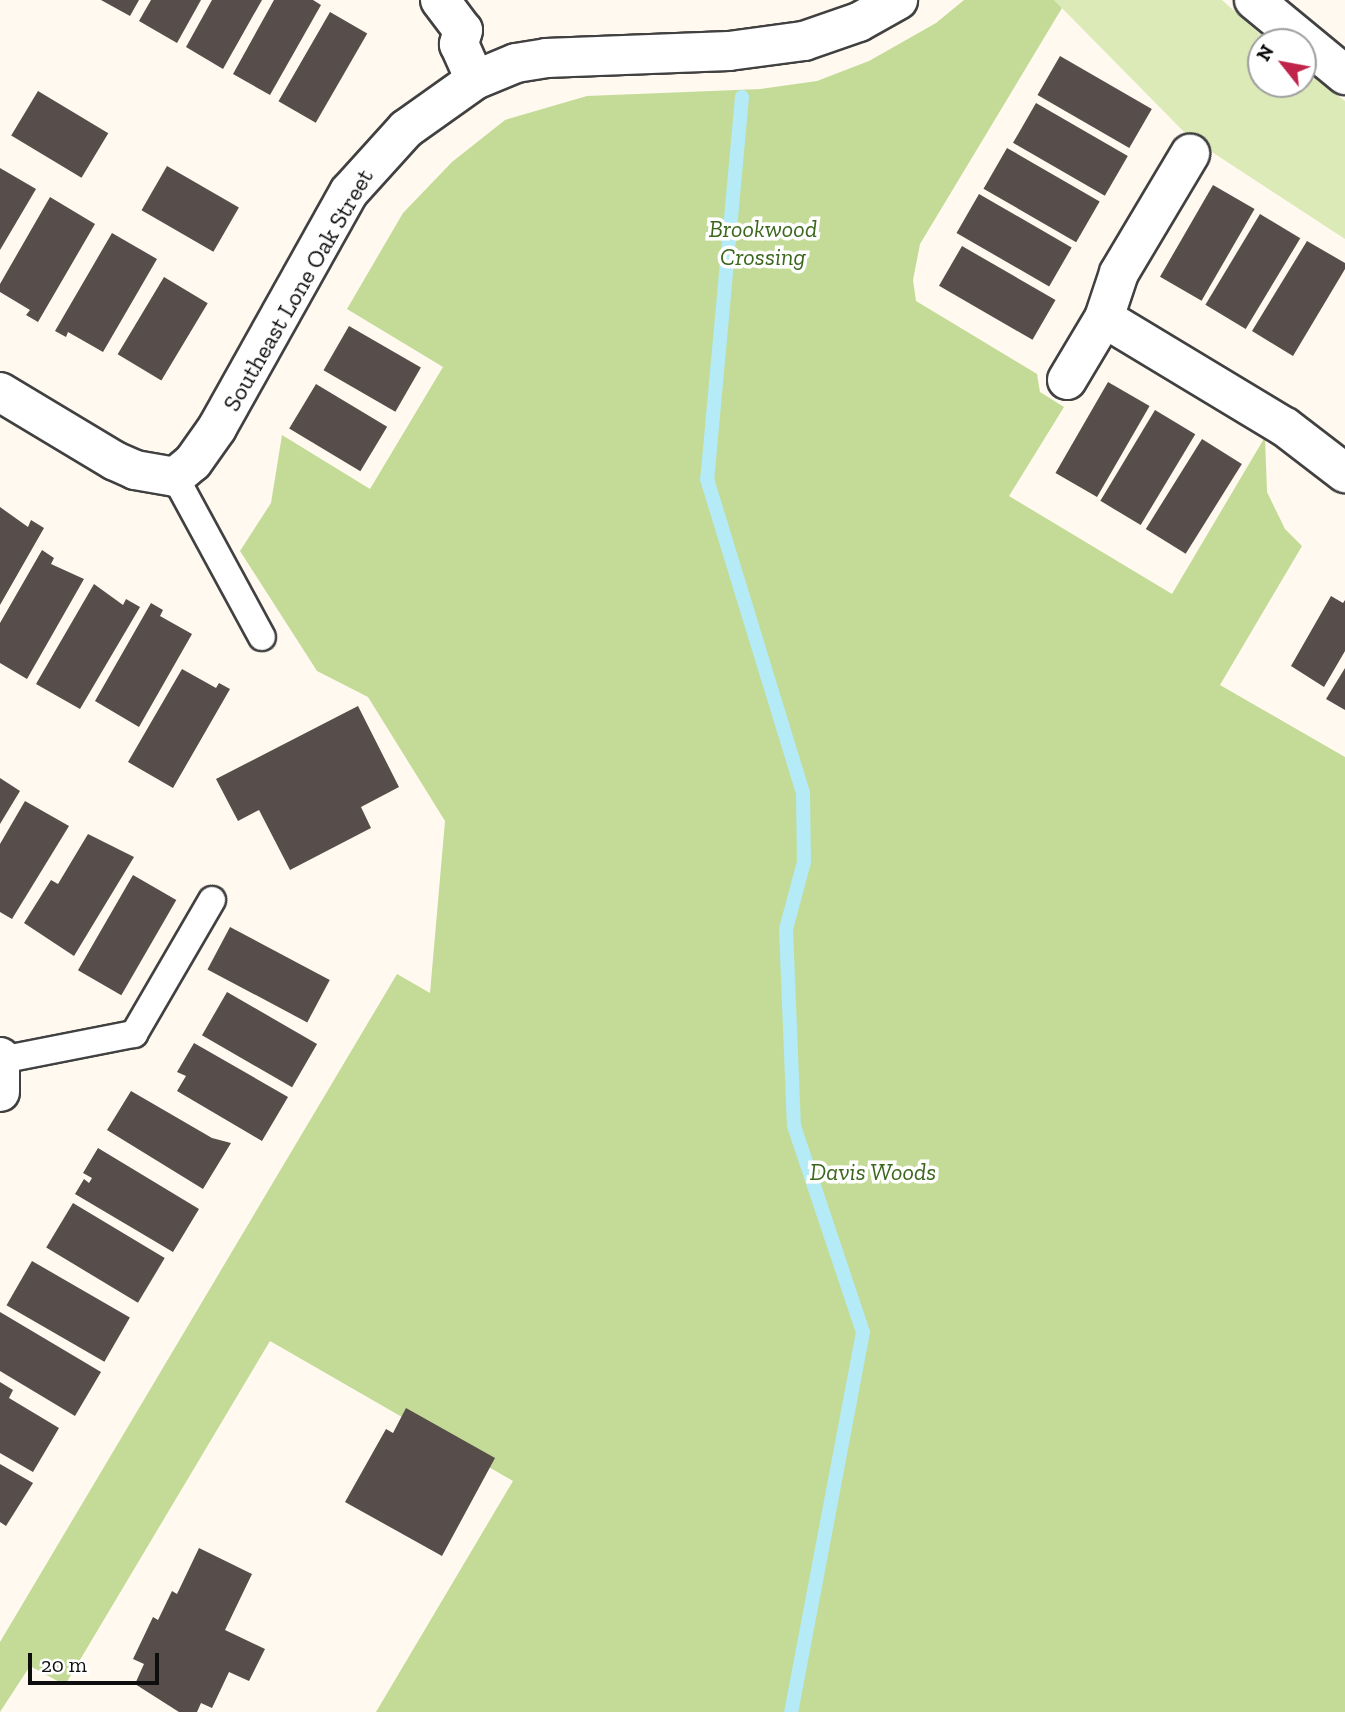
<!DOCTYPE html>
<html>
<head>
<meta charset="utf-8">
<style>
  body { margin:0 }
  #map { position:relative; width:1345px; height:1712px; overflow:hidden; background:#fff9ef; font-family:"Zilla Slab",serif }
  div>[style] { position:absolute }
  [style*='--x'] { left:calc(var(--x)*1px); top:calc(var(--y)*1px); width:calc(var(--w)*1px); rotate:calc(var(--a)*1deg) }
  .green>* { inset:0; background:#dceab8 }
  .forest>* { inset:0; background:#c3db97 }
  .stream>* { height:14px; margin:-7px; padding:0 7px; transform-origin:7px; border-radius:7px; background:#b4ebf7 }
  .building>* { inset:0; background:#574d4a; transform-origin:0 0 }
  .roads { filter:drop-shadow(2px 0 #414141) drop-shadow(-2px 0 #414141) drop-shadow(0 2px #414141) drop-shadow(0 -2px #414141) }
  .lane>* { height:26px; margin:-13px; padding:0 13px; transform-origin:13px; border-radius:13px; background:#fff }
  .street>* { height:38px; margin:-19px; padding:0 19px; transform-origin:19px; border-radius:19px; background:#fff }
  span { translate:-50% -50%; white-space:nowrap; text-align:center; line-height:1.15; -webkit-text-stroke:7px #fff; paint-order:stroke }
  .park-label { font-size:24px; color:#3b671d; font-style:italic }
  .street-label { font-size:24px; color:#0e0e0e }
  .north { position:absolute; left:1247px; top:28px; width:70px; height:70px; box-sizing:border-box; background:#fff; border:2px solid #9f9f9f; border-radius:50%; rotate:301deg; font-size:19px; font-weight:700; line-height:28px; text-align:center; color:#0e0e0e }
  .north::after { content:''; display:block; margin:auto; width:24px; height:32px; background:#c1244b; clip-path:polygon(50% 0,100% 100%,50% 72%,0 100%) }
  .scale { position:absolute; left:28px; top:1653px; width:131px; height:32px; box-sizing:border-box; border:4px solid #0e0e0e; border-top:0; padding-left:9px; font-size:21px; line-height:24px; white-space:nowrap; color:#0e0e0e; -webkit-text-stroke:5px #fff; paint-order:stroke }
</style>
</head>
<body>
<div id="map">
  <div class="green">
    <i style="clip-path:polygon(1054px 0,1222px 0,1269px 42px,1261px 42px,1261px 84px,1303px 84px,1303px 69px,1345px 101px,1345px 239px,1189px 137px)"></i>
  </div>
  <div class="forest">
    <i style="clip-path:polygon(964px 0,1054px 0,1062px 8px,920px 244px,913px 280px,916px 301px,1037px 374px,1040px 392px,1064px 407px,1009px 496px,1172px 594px,1265px 437px,1267px 492px,1285px 529px,1302px 546px,1220px 685px,1345px 757px,1345px 1712px,376px 1712px,513px 1481px,270px 1341px,65px 1685px,30px 1666px,0 1712px,0 1642px,397px 974px,430px 993px,445px 821px,368px 697px,317px 671px,240px 551px,271px 503px,282px 435px,370px 489px,443px 367px,347px 309px,403px 213px,452px 162px,505px 120px,587px 96px,761px 89px,817px 81px,869px 61px,936px 23px)"></i>
  </div>
  <div class="stream">
    <i style="--x:742;--y:97;--w:384;--a:95.2"></i>
    <i style="--x:707;--y:479;--w:328;--a:73"></i>
    <i style="--x:803;--y:793;--w:69;--a:89.2"></i>
    <i style="--x:804;--y:862;--w:69;--a:105"></i>
    <i style="--x:786;--y:929;--w:197;--a:87.7"></i>
    <i style="--x:794;--y:1126;--w:217;--a:71.5"></i>
    <i style="--x:863;--y:1332;--w:387;--a:100.7"></i>
  </div>
  <div class="building">
    <i style="clip-path:polygon(101px 0,139px 0,130px 16px)"></i>
    <i style="clip-path:polygon(151px 0,201px 0,177px 43px,139px 21px)"></i>
    <i style="clip-path:polygon(212px 0,262px 0,223px 69px,186px 47px)"></i>
    <i style="clip-path:polygon(274px 0,313px 0,321px 5px,270px 95px,233px 74px)"></i>
    <i style="left:330px;top:12px;width:43px;height:103px;rotate:30deg"></i>
    <i style="left:1060px;top:56px;width:106px;height:45px;rotate:30deg"></i>
    <i style="left:38px;top:91px;width:82px;height:52px;rotate:31deg"></i>
    <i style="left:1036px;top:103px;width:106px;height:46px;rotate:30deg"></i>
    <i style="left:1007px;top:148px;width:107px;height:47px;rotate:30deg"></i>
    <i style="left:167px;top:166px;width:83px;height:51px;rotate:30deg"></i>
    <i style="clip-path:polygon(0 168px,36px 189px,0 250px)"></i>
    <i style="left:1213px;top:185px;width:48px;height:106px;rotate:30deg"></i>
    <i style="left:979px;top:194px;width:107px;height:45px;rotate:30deg"></i>
    <i style="clip-path:polygon(50px 197px,95px 224px,38px 322px,26px 315px,30px 310px,0 292px,0 284px)"></i>
    <i style="left:1260px;top:214px;width:47px;height:106px;rotate:31deg"></i>
    <i style="clip-path:polygon(112px 233px,157px 259px,103px 352px,68px 332px,66px 337px,55px 331px)"></i>
    <i style="clip-path:polygon(1307px 241px,1345px 263px,1345px 269px,1293px 356px,1252px 331px)"></i>
    <i style="left:962px;top:246px;width:108px;height:46px;rotate:30deg"></i>
    <i style="left:164px;top:277px;width:51px;height:90px;rotate:31deg"></i>
    <i style="left:349px;top:326px;width:83px;height:51px;rotate:30deg"></i>
    <i style="left:1108px;top:382px;width:48px;height:105px;rotate:30deg"></i>
    <i style="left:316px;top:384px;width:83px;height:52px;rotate:31deg"></i>
    <i style="left:1155px;top:410px;width:47px;height:106px;rotate:31deg"></i>
    <i style="left:1202px;top:439px;width:47px;height:106px;rotate:32deg"></i>
    <i style="clip-path:polygon(0 507px,28px 527px,31px 520px,44px 528px,0 605px)"></i>
    <i style="clip-path:polygon(42px 550px,54px 558px,51px 564px,84px 579px,27px 679px,0 663px,0 623px)"></i>
    <i style="clip-path:polygon(94px 584px,123px 605px,126px 599px,140px 607px,80px 709px,36px 684px)"></i>
    <i style="clip-path:polygon(1331px 596px,1343px 603px,1345px 600px,1345px 651px,1324px 687px,1291px 666px)"></i>
    <i style="clip-path:polygon(151px 603px,163px 610px,160px 616px,192px 634px,139px 727px,95px 701px)"></i>
    <i style="clip-path:polygon(1345px 668px,1345px 710px,1326px 699px)"></i>
    <i style="clip-path:polygon(182px 669px,216px 688px,219px 683px,230px 689px,173px 788px,128px 762px)"></i>
    <i style="clip-path:polygon(358px 706px,399px 787px,361px 807px,371px 828px,290px 870px,259px 810px,238px 821px,216px 779px)"></i>
    <i style="clip-path:polygon(0 778px,20px 791px,0 824px)"></i>
    <i style="clip-path:polygon(25px 801px,69px 826px,12px 919px,0 912px,0 844px)"></i>
    <i style="clip-path:polygon(88px 834px,134px 857px,74px 956px,24px 923px,51px 880px,58px 884px)"></i>
    <i style="left:133px;top:875px;width:50px;height:110px;rotate:30deg"></i>
    <i style="left:230px;top:927px;width:113px;height:48px;rotate:28deg"></i>
    <i style="left:227px;top:992px;width:104px;height:50px;rotate:30deg"></i>
    <i style="clip-path:polygon(194px 1043px,288px 1097px,262px 1141px,177px 1091px,186px 1076px,177px 1072px)"></i>
    <i style="clip-path:polygon(131px 1091px,212px 1138px,231px 1143px,203px 1189px,107px 1130px)"></i>
    <i style="clip-path:polygon(98px 1148px,199px 1209px,173px 1252px,75px 1194px,84px 1179px,89px 1183px,92px 1178px,83px 1173px)"></i>
    <i style="left:73px;top:1203px;width:107px;height:52px;rotate:31deg"></i>
    <i style="left:32px;top:1261px;width:113px;height:51px;rotate:30deg"></i>
    <i style="clip-path:polygon(0 1312px,101px 1372px,75px 1416px,0 1371px)"></i>
    <i style="clip-path:polygon(0 1382px,13px 1390px,9px 1398px,59px 1428px,33px 1472px,0 1453px)"></i>
    <i style="clip-path:polygon(406px 1408px,495px 1458px,442px 1556px,345px 1502px,386px 1429px,393px 1433px)"></i>
    <i style="clip-path:polygon(0 1464px,33px 1483px,6px 1526px,0 1522px)"></i>
    <i style="clip-path:polygon(199px 1548px,252px 1574px,225px 1630px,265px 1649px,249px 1681px,229px 1672px,212px 1708px,201px 1703px,197px 1712px,179px 1712px,135px 1684px,144px 1664px,133px 1659px,153px 1617px,158px 1620px,172px 1591px,177px 1594px)"></i>
  </div>
  <div class="roads">
    <div class="lane">
      <i style="--x:175;--y:477;--w:182;--a:61.5"></i>
      <i style="--x:1;--y:1060;--w:136;--a:-11.1"></i>
      <i style="--x:134;--y:1034;--w:155;--a:-59.8"></i>
    </div>
    <div class="street">
      <i style="--x:440;--y:0;--w:38;--a:53"></i>
      <i style="--x:463;--y:30;--w:15;--a:106"></i>
      <i style="--x:459;--y:44;--w:39;--a:66"></i>
      <i style="--x:1254;--y:0;--w:118;--a:39.5"></i>
      <i style="--x:1104;--y:318;--w:211;--a:31.1"></i>
      <i style="--x:1285;--y:427;--w:76;--a:37.5"></i>
      <i style="--x:1067;--y:380;--w:72;--a:-59.2"></i>
      <i style="--x:1104;--y:318;--w:47;--a:-71.6"></i>
      <i style="--x:1119;--y:273;--w:139;--a:-59.2"></i>
      <i style="--x:0;--y:392;--w:134;--a:31"></i>
      <i style="--x:115;--y:461;--w:22;--a:24"></i>
      <i style="--x:135;--y:470;--w:41;--a:9.9"></i>
      <i style="--x:175;--y:477;--w:23;--a:-40"></i>
      <i style="--x:193;--y:462;--w:42;--a:-54.8"></i>
      <i style="--x:217;--y:428;--w:270;--a:-60.8"></i>
      <i style="--x:349;--y:192;--w:85;--a:-47.9"></i>
      <i style="--x:406;--y:129;--w:85;--a:-35.4"></i>
      <i style="--x:475;--y:80;--w:44;--a:-22.5"></i>
      <i style="--x:516;--y:63;--w:30;--a:-9"></i>
      <i style="--x:546;--y:58;--w:183;--a:-2.2"></i>
      <i style="--x:729;--y:51;--w:76;--a:-7.6"></i>
      <i style="--x:804;--y:41;--w:58;--a:-19.1"></i>
      <i style="--x:859;--y:22;--w:45;--a:-29.4"></i>
      <i style="--x:0;--y:1057;--w:35;--a:90"></i>
    </div>
  </div>
  <div class="park-label">
    <span style="left:763px;top:243px">Brookwood<br>Crossing</span>
    <span style="left:873px;top:1172px">Davis Woods</span>
  </div>
  <div class="street-label">
    <span style="left:298px;top:290px;rotate:-60deg">Southeast Lone Oak Street</span>
  </div>
  <div class="north">N</div>
  <div class="scale">20 m</div>
</div>
</body>
</html>
